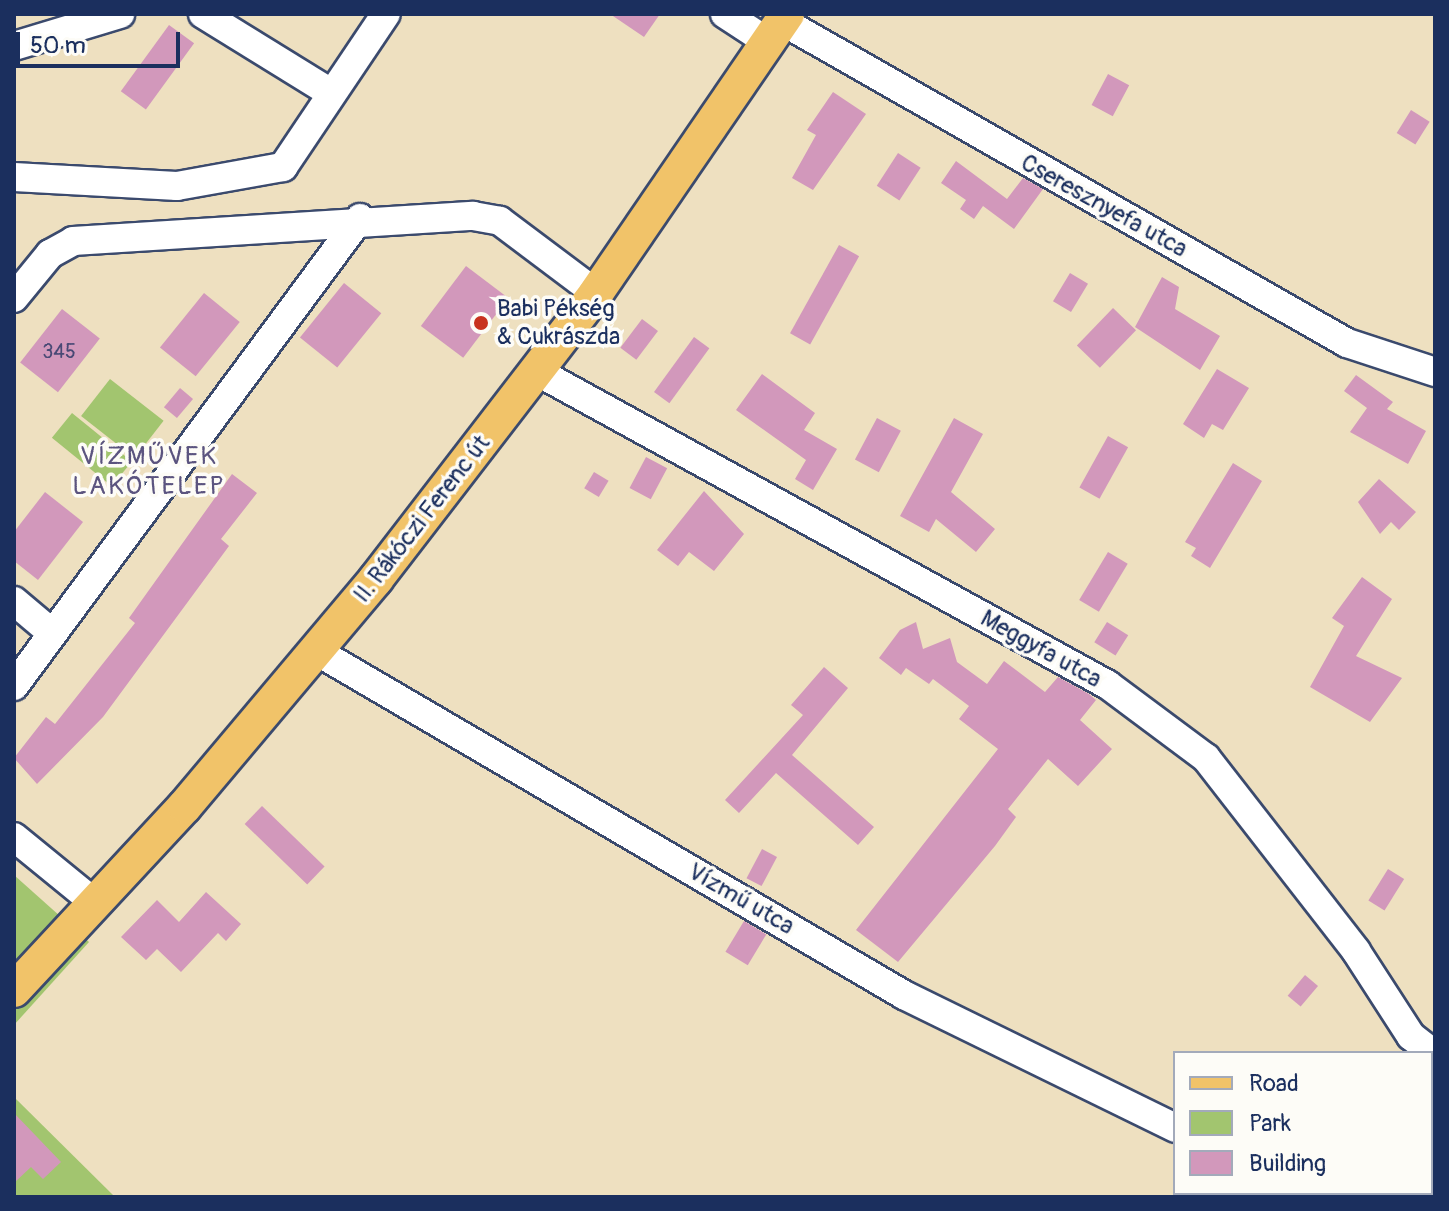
<!DOCTYPE html>
<html>
<head>
<meta charset="utf-8">
<style>
  body { margin:0 }
  #map { position:relative; width:1449px; height:1211px; overflow:hidden; background:#eee0c0; font-family:Pangolin,sans-serif }
  div>[style] { position:absolute }
  [style*='--x'] { left:calc(var(--x)*1px); top:calc(var(--y)*1px); width:calc(var(--w)*1px); rotate:calc(var(--a)*1deg) }
  .green>* { inset:0; background:#a2c56f; transform-origin:0 0 }
  .building>* { inset:0; background:#d298bb; transform-origin:0 0 }
  .roads { filter:drop-shadow(2px 0 #3b4a6d) drop-shadow(-2px 0 #3b4a6d) drop-shadow(0 2px #3b4a6d) drop-shadow(0 -2px #3b4a6d) }
  .minor>* { height:28px; margin:-14px; padding:0 14px; transform-origin:14px; border-radius:14px; background:#fff }
  .major>* { height:34px; margin:-17px; padding:0 17px; transform-origin:17px; border-radius:17px; background:#f1c369 }
  .dots>* { width:22px; height:22px; translate:-50% -50%; box-sizing:border-box; border:4px solid #fdfcf7; border-radius:50% }
  span { translate:-50% -50%; white-space:nowrap; text-align:center; line-height:1.15; -webkit-text-stroke:7px #fdfcf7; paint-order:stroke }
  .number-label { font-size:20px; color:#494975 }
  .number-label span { -webkit-text-stroke-width:0 }
  .street-label { font-size:24px; color:#1b2f5e }
  .poi-label { font-size:24px; color:#1b2f5e }
  .left { translate:0 -50%; text-align:left }
  .neighbourhood-label { font-size:26px; color:#5b547f; letter-spacing:2px }
  .frame { position:absolute; inset:0; border:16px solid #1b2f5e; pointer-events:none }
  .legend { position:absolute; left:1173px; top:1051px; width:260px; height:144px; box-sizing:border-box; background:#fdfcf7; border:2px solid #a3aaba; margin:0; padding:10px 14px; list-style:none; font-size:24px; color:#1b2f5e }
  .legend li { display:flex; align-items:center; gap:16px; height:40px }
  .legend b { width:40px; border:2px solid #a3aaba }
  .scale { position:absolute; left:16px; top:32px; width:164px; height:36px; box-sizing:border-box; border:4px solid #1b2f5e; border-top:0; padding-left:10px; font-size:24px; line-height:28px; white-space:nowrap; color:#1b2f5e; -webkit-text-stroke:6px #fdfcf7; paint-order:stroke }
</style>
</head>
<body>
<div id="map">
  <div class="green">
    <i style="left:110px;top:379px;width:68px;height:47px;rotate:38deg"></i>
    <i style="left:72px;top:413px;width:77px;height:32px;rotate:39deg"></i>
    <i style="clip-path:polygon(14px 875px,89px 942px,14px 1025px)"></i>
    <i style="clip-path:polygon(14px 1097px,115px 1197px,14px 1197px)"></i>
  </div>
  <div class="building">
    <i style="clip-path:polygon(610px 14px,660px 14px,644px 37px)"></i>
    <i style="left:169px;top:25px;width:31px;height:82px;rotate:36deg"></i>
    <i style="left:1108px;top:74px;width:24px;height:35px;rotate:28deg"></i>
    <i style="clip-path:polygon(833px 92px,866px 114px,813px 190px,792px 178px,816px 135px,807px 130px)"></i>
    <i style="left:1411px;top:110px;width:22px;height:27px;rotate:32deg"></i>
    <i style="left:898px;top:153px;width:27px;height:39px;rotate:33deg"></i>
    <i style="clip-path:polygon(956px 161px,1007px 199px,1023px 178px,1043px 189px,1014px 229px,983px 206px,974px 219px,960px 209px,966px 200px,941px 183px)"></i>
    <i style="left:839px;top:245px;width:23px;height:101px;rotate:29deg"></i>
    <i style="left:466px;top:266px;width:53px;height:75px;rotate:37deg"></i>
    <i style="left:1070px;top:273px;width:21px;height:33px;rotate:31deg"></i>
    <i style="clip-path:polygon(1162px 277px,1179px 287px,1175px 309px,1220px 336px,1200px 370px,1135px 327px)"></i>
    <i style="left:344px;top:283px;width:48px;height:70px;rotate:39deg"></i>
    <i style="left:204px;top:293px;width:46px;height:70px;rotate:39deg"></i>
    <i style="left:1113px;top:308px;width:32px;height:52px;rotate:44deg"></i>
    <i style="left:62px;top:309px;width:48px;height:68px;rotate:38deg"></i>
    <i style="left:642px;top:319px;width:20px;height:36px;rotate:37deg"></i>
    <i style="left:694px;top:337px;width:19px;height:68px;rotate:36deg"></i>
    <i style="clip-path:polygon(1217px 369px,1249px 388px,1223px 430px,1212px 424px,1204px 438px,1183px 424px)"></i>
    <i style="clip-path:polygon(762px 374px,815px 413px,804px 430px,837px 449px,813px 490px,795px 479px,806px 460px,736px 410px)"></i>
    <i style="clip-path:polygon(1356px 375px,1393px 402px,1387px 409px,1426px 431px,1408px 464px,1350px 432px,1367px 408px,1344px 391px)"></i>
    <i style="left:180px;top:388px;width:17px;height:25px;rotate:40deg"></i>
    <i style="left:877px;top:418px;width:27px;height:47px;rotate:28deg"></i>
    <i style="clip-path:polygon(954px 418px,983px 434px,951px 492px,995px 529px,976px 552px,936px 519px,929px 532px,900px 516px)"></i>
    <i style="left:1108px;top:436px;width:23px;height:59px;rotate:29deg"></i>
    <i style="left:646px;top:457px;width:24px;height:35px;rotate:28deg"></i>
    <i style="clip-path:polygon(1233px 463px,1262px 481px,1210px 568px,1191px 556px,1196px 548px,1185px 542px)"></i>
    <i style="left:594px;top:472px;width:17px;height:19px;rotate:31deg"></i>
    <i style="clip-path:polygon(232px 474px,257px 493px,221px 539px,229px 546px,103px 717px,37px 784px,14px 758px,46px 717px,55px 724px,135px 623px,129px 618px)"></i>
    <i style="clip-path:polygon(1379px 479px,1416px 512px,1399px 530px,1391px 522px,1380px 534px,1358px 502px)"></i>
    <i style="clip-path:polygon(704px 491px,744px 534px,714px 571px,689px 552px,678px 566px,657px 550px)"></i>
    <i style="clip-path:polygon(45px 492px,83px 522px,38px 580px,14px 561px,14px 532px)"></i>
    <i style="left:1108px;top:552px;width:23px;height:56px;rotate:31deg"></i>
    <i style="clip-path:polygon(1362px 577px,1392px 599px,1356px 656px,1402px 678px,1370px 722px,1310px 687px,1344px 626px,1332px 618px)"></i>
    <i style="clip-path:polygon(916px 622px,923px 649px,950px 638px,957px 662px,987px 684px,1004px 661px,1045px 692px,1058px 677px,1089px 694px,1096px 700px,1080px 720px,1112px 749px,1078px 786px,1048px 759px,1008px 809px,1016px 817px,995px 846px,898px 962px,856px 930px,998px 749px,959px 719px,969px 706px,933px 679px,929px 684px,906px 668px,901px 675px,879px 658px,900px 630px)"></i>
    <i style="left:1107px;top:622px;width:25px;height:24px;rotate:32deg"></i>
    <i style="clip-path:polygon(824px 667px,848px 688px,792px 755px,874px 827px,858px 845px,776px 773px,739px 813px,725px 800px,803px 715px,791px 705px)"></i>
    <i style="left:262px;top:806px;width:87px;height:25px;rotate:44deg"></i>
    <i style="left:762px;top:849px;width:17px;height:33px;rotate:28deg"></i>
    <i style="left:1388px;top:869px;width:19px;height:37px;rotate:32deg"></i>
    <i style="clip-path:polygon(206px 892px,241px 924px,226px 941px,218px 933px,181px 972px,157px 949px,146px 960px,121px 937px,157px 900px,179px 922px)"></i>
    <i style="left:744px;top:921px;width:26px;height:36px;rotate:31deg"></i>
    <i style="left:1305px;top:975px;width:17px;height:27px;rotate:40deg"></i>
    <i style="clip-path:polygon(14px 1113px,61px 1162px,43px 1179px,31px 1167px,14px 1183px)"></i>
  </div>
  <div class="roads">
    <div class="minor">
      <i style="--x:203;--y:14;--w:150;--a:31.7"></i>
      <i style="--x:725;--y:14;--w:51;--a:33.1"></i>
      <i style="--x:782;--y:21;--w:650;--a:29.68"></i>
      <i style="--x:1347;--y:343;--w:93;--a:18.2"></i>
      <i style="--x:14;--y:46;--w:111;--a:-16.8"></i>
      <i style="--x:14;--y:177;--w:163;--a:3.2"></i>
      <i style="--x:177;--y:186;--w:108;--a:-10.2"></i>
      <i style="--x:283;--y:167;--w:184;--a:-56.1"></i>
      <i style="--x:14;--y:298;--w:57;--a:-50.7"></i>
      <i style="--x:50;--y:254;--w:26;--a:-29"></i>
      <i style="--x:73;--y:241;--w:401;--a:-3.6"></i>
      <i style="--x:473;--y:216;--w:27;--a:10"></i>
      <i style="--x:500;--y:221;--w:120;--a:36.9"></i>
      <i style="--x:538;--y:372;--w:650;--a:28.77"></i>
      <i style="--x:1108;--y:685;--w:122;--a:36.7"></i>
      <i style="--x:1206;--y:758;--w:244;--a:52.1"></i>
      <i style="--x:1356;--y:951;--w:101;--a:57.1"></i>
      <i style="--x:1411;--y:1036;--w:31;--a:38"></i>
      <i style="--x:14;--y:601;--w:50;--a:40.1"></i>
      <i style="--x:318;--y:652;--w:679;--a:30.34"></i>
      <i style="--x:904;--y:995;--w:302;--a:26.1"></i>
      <i style="--x:14;--y:686;--w:582;--a:-53.52"></i>
      <i style="--x:14;--y:837;--w:104;--a:39.2"></i>
      <i style="--x:1308;--y:1193;--w:9;--a:27"></i>
    </div>
    <div class="major">
      <i style="--x:14;--y:990;--w:251;--a:-47.1"></i>
      <i style="--x:185;--y:806;--w:297;--a:-49.9"></i>
      <i style="--x:376;--y:579;--w:361;--a:-52.4"></i>
      <i style="--x:596;--y:293;--w:338;--a:-55.6"></i>
    </div>
  </div>
  <div class="dots">
    <i style="left:481px;top:323px;background:#c8321e"></i>
  </div>
  <div class="number-label">
    <span style="left:59px;top:351px">345</span>
  </div>
  <div class="street-label">
    <span style="left:1104px;top:206px;rotate:29deg">Cseresznyefa utca</span>
    <span style="left:422px;top:519px;rotate:-52deg">II. Rákóczi Ferenc út</span>
    <span style="left:1041px;top:649px;rotate:29deg">Meggyfa utca</span>
    <span style="left:741px;top:899px;rotate:30deg">Vízmű utca</span>
  </div>
  <div class="poi-label">
    <span class="left" style="left:497px;top:323px">Babi Pékség<br>&amp; Cukrászda</span>
  </div>
  <div class="neighbourhood-label">
    <span style="left:149px;top:472px">VÍZMŰVEK<br>LAKÓTELEP</span>
  </div>
  <div class="frame"></div>
  <ul class="legend">
  <li><b style="height:10px;background:#f1c369"></b>Road</li>
  <li><b style="height:22px;background:#a2c56f"></b>Park</li>
  <li><b style="height:22px;background:#d298bb"></b>Building</li>
  </ul>
  <div class="scale">50 m</div>
</div>
</body>
</html>
